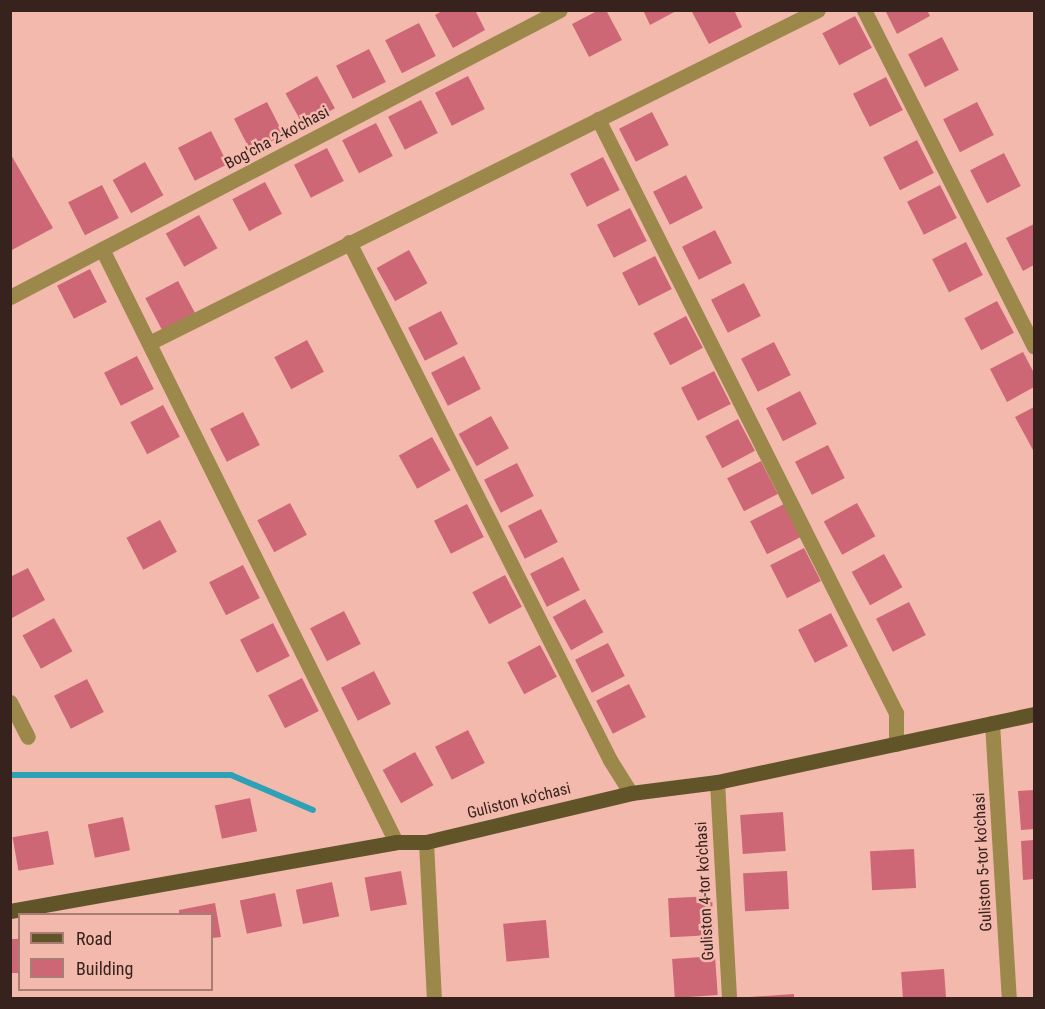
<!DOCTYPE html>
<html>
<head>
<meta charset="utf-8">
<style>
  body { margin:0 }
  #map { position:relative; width:1045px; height:1009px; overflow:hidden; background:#f3b9ac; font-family:"Roboto Condensed",sans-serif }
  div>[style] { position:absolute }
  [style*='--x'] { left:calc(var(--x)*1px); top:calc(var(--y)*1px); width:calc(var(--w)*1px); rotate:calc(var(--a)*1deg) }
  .stream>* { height:6px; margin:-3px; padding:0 3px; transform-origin:3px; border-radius:3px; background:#2ea1b7 }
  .building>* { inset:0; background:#cd6775; transform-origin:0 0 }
  .minor>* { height:15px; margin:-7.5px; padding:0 7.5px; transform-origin:7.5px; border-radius:7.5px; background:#9b884a }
  .major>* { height:15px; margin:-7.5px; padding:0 7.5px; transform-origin:7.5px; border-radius:7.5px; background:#615428 }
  span { translate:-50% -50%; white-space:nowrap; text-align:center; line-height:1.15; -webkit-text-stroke:5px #f3b9ac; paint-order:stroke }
  .street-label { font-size:16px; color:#38221e }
  .frame { position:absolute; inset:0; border:12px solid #38221e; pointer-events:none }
  .legend { position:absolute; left:18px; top:913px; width:195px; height:78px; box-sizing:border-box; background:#f3b9ac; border:2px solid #a87d73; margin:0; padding:8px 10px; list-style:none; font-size:18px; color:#38221e }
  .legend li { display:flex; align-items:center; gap:12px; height:30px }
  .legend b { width:30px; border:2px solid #a87d73 }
</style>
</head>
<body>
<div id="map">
  <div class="stream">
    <i style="--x:10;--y:775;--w:221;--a:0"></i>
    <i style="--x:231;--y:775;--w:89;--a:23.1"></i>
  </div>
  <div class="building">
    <i style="clip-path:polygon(444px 10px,475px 10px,485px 30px,453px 48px,435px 15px)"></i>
    <i style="clip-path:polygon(599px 10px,606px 10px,622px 40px,589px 57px,572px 24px)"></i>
    <i style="clip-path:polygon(643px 10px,678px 10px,650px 25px)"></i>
    <i style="clip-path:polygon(694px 10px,734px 10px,742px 27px,709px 44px,692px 12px)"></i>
    <i style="clip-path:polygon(885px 10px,927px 10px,930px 16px,897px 34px)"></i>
    <i style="left:855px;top:16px;width:36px;height:37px;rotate:62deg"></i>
    <i style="left:419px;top:23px;width:37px;height:38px;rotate:63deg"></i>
    <i style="left:942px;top:37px;width:37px;height:38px;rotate:63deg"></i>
    <i style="left:369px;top:49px;width:37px;height:37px;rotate:63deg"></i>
    <i style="left:317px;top:76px;width:37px;height:36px;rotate:61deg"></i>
    <i style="left:468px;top:76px;width:37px;height:37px;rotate:63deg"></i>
    <i style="left:886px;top:77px;width:37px;height:37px;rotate:63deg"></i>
    <i style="left:421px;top:100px;width:37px;height:37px;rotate:63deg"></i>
    <i style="left:267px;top:102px;width:37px;height:37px;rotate:63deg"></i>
    <i style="left:977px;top:102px;width:37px;height:38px;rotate:63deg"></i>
    <i style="left:652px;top:112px;width:37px;height:37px;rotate:63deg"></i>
    <i style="left:376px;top:123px;width:37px;height:38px;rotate:63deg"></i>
    <i style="left:211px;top:131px;width:37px;height:37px;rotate:63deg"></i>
    <i style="left:917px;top:140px;width:37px;height:38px;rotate:63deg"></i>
    <i style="left:327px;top:148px;width:37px;height:37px;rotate:63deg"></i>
    <i style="clip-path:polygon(10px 153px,53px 228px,10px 251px)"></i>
    <i style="left:1004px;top:153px;width:37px;height:38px;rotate:63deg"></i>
    <i style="left:603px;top:157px;width:37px;height:37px;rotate:63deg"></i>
    <i style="left:145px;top:162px;width:38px;height:37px;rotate:61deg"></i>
    <i style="left:686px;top:175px;width:37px;height:37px;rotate:63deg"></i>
    <i style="left:265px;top:182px;width:36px;height:37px;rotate:62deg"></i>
    <i style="left:102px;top:185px;width:37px;height:38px;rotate:63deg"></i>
    <i style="left:940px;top:185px;width:37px;height:37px;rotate:63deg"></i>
    <i style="left:630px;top:208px;width:37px;height:37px;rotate:63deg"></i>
    <i style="left:199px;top:215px;width:38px;height:38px;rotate:61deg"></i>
    <i style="clip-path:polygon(1034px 224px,1034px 265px,1023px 271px,1006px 238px)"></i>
    <i style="left:715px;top:230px;width:37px;height:37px;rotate:63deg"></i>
    <i style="left:966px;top:242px;width:37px;height:38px;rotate:63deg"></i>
    <i style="left:409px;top:250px;width:38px;height:37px;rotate:61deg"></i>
    <i style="left:655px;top:256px;width:37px;height:37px;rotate:63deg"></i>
    <i style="left:90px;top:269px;width:37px;height:37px;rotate:63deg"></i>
    <i style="left:178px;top:281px;width:36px;height:37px;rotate:62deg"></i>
    <i style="left:744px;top:283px;width:37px;height:37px;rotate:63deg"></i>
    <i style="left:997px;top:301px;width:36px;height:37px;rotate:62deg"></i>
    <i style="left:441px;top:311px;width:37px;height:37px;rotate:63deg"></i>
    <i style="left:686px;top:316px;width:36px;height:37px;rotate:62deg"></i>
    <i style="left:307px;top:340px;width:36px;height:37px;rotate:62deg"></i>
    <i style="left:774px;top:342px;width:37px;height:37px;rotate:63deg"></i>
    <i style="clip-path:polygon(1023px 352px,1034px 373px,1034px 387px,1007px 402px,990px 369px)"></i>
    <i style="left:137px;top:356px;width:37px;height:37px;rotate:63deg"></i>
    <i style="left:464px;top:356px;width:37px;height:37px;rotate:63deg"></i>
    <i style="left:714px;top:371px;width:37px;height:37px;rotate:63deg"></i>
    <i style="left:800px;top:391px;width:37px;height:38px;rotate:63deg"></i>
    <i style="left:163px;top:405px;width:36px;height:37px;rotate:62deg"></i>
    <i style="clip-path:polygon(1034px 407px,1034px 449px,1033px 450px,1015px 417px)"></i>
    <i style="left:243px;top:412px;width:37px;height:37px;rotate:63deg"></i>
    <i style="left:491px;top:416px;width:37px;height:37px;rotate:61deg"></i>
    <i style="left:738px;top:419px;width:36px;height:37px;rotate:62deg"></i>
    <i style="left:432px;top:437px;width:38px;height:38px;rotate:61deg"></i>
    <i style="left:828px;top:445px;width:37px;height:37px;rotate:63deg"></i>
    <i style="left:761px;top:461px;width:37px;height:38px;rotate:63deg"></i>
    <i style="left:517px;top:463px;width:37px;height:37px;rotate:63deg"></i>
    <i style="left:290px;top:503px;width:36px;height:37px;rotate:62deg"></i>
    <i style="left:857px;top:503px;width:38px;height:38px;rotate:61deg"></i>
    <i style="left:467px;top:504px;width:37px;height:37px;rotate:63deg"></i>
    <i style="left:784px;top:504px;width:37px;height:38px;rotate:63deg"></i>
    <i style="left:541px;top:509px;width:37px;height:37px;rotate:63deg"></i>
    <i style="left:160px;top:520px;width:36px;height:38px;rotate:62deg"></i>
    <i style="left:804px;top:548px;width:37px;height:38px;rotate:63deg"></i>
    <i style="left:884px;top:554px;width:38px;height:37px;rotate:61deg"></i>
    <i style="left:563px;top:557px;width:37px;height:37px;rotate:63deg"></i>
    <i style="left:243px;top:565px;width:37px;height:38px;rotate:63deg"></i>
    <i style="clip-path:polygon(28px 568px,45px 600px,12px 618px,10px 577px)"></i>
    <i style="left:505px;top:575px;width:36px;height:37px;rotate:62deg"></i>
    <i style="left:585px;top:599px;width:38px;height:37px;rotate:61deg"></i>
    <i style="left:909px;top:602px;width:37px;height:37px;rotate:63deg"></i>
    <i style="left:344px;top:611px;width:37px;height:38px;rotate:63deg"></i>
    <i style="left:831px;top:613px;width:37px;height:37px;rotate:63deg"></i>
    <i style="left:54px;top:618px;width:38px;height:36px;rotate:61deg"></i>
    <i style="left:273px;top:623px;width:37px;height:37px;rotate:63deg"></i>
    <i style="left:608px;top:643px;width:37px;height:37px;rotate:63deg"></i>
    <i style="left:540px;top:645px;width:36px;height:37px;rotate:62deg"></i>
    <i style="left:374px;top:671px;width:37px;height:37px;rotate:63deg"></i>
    <i style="left:302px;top:678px;width:37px;height:38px;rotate:63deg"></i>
    <i style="left:87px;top:679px;width:37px;height:37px;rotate:63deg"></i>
    <i style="left:629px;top:684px;width:37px;height:37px;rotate:63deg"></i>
    <i style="left:468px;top:730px;width:37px;height:37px;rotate:63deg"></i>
    <i style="left:415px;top:752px;width:38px;height:37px;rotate:61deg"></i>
    <i style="clip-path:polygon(1034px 790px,1034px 829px,1021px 830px,1018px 791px)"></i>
    <i style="left:250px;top:798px;width:34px;height:36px;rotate:78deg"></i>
    <i style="left:783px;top:812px;width:39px;height:43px;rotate:86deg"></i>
    <i style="left:123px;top:817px;width:34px;height:36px;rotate:78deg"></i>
    <i style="left:48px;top:831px;width:34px;height:36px;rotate:80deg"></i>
    <i style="clip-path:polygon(1034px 840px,1034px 879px,1023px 880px,1021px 841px)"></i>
    <i style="left:914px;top:849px;width:39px;height:44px;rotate:87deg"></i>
    <i style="left:401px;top:871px;width:34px;height:37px;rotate:80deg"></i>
    <i style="left:787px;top:871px;width:38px;height:44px;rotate:87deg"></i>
    <i style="left:332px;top:882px;width:35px;height:37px;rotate:78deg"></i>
    <i style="left:275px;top:893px;width:34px;height:36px;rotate:78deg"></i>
    <i style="left:712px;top:896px;width:39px;height:44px;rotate:87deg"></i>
    <i style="clip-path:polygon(215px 903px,221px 937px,212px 938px,212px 914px,179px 914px,179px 910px)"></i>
    <i style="left:546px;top:920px;width:38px;height:43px;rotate:85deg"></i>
    <i style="left:20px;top:939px;width:34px;height:10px;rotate:90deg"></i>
    <i style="left:715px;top:956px;width:39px;height:43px;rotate:86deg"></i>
    <i style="left:944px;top:969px;width:29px;height:43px;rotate:86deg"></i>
    <i style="clip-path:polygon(794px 994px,794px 998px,750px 998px,749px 997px)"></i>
  </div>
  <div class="minor">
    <i style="--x:864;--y:10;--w:377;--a:63.2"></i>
    <i style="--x:598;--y:119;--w:665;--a:63.36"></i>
    <i style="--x:896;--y:713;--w:31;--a:90"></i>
    <i style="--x:349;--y:242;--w:580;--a:63.26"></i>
    <i style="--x:610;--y:760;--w:39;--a:58"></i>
    <i style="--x:102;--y:249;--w:662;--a:63.63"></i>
    <i style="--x:10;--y:297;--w:620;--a:-27.56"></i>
    <i style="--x:149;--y:343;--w:747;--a:-26.46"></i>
    <i style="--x:10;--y:702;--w:39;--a:63"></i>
    <i style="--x:992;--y:723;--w:276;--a:86.5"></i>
    <i style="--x:717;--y:782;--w:216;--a:86.8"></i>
    <i style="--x:426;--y:842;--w:156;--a:87.1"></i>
  </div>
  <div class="major">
    <i style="--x:10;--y:911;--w:392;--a:-10.1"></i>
    <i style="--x:396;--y:842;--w:30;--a:0"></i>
    <i style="--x:426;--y:842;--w:211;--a:-13.4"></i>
    <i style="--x:631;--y:793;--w:87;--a:-7.3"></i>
    <i style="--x:717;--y:782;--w:324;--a:-12.1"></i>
  </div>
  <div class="street-label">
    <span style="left:277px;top:138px;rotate:-28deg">Bog'cha 2-ko'chasi</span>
    <span style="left:519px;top:801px;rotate:-14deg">Guliston ko'chasi</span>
    <span style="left:983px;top:862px;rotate:-93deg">Guliston 5-tor ko'chasi</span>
    <span style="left:705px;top:891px;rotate:-93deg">Guliston 4-tor ko'chasi</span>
  </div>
  <div class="frame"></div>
  <ul class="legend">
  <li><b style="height:8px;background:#615428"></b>Road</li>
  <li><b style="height:16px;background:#cd6775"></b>Building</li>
  </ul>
</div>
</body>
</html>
